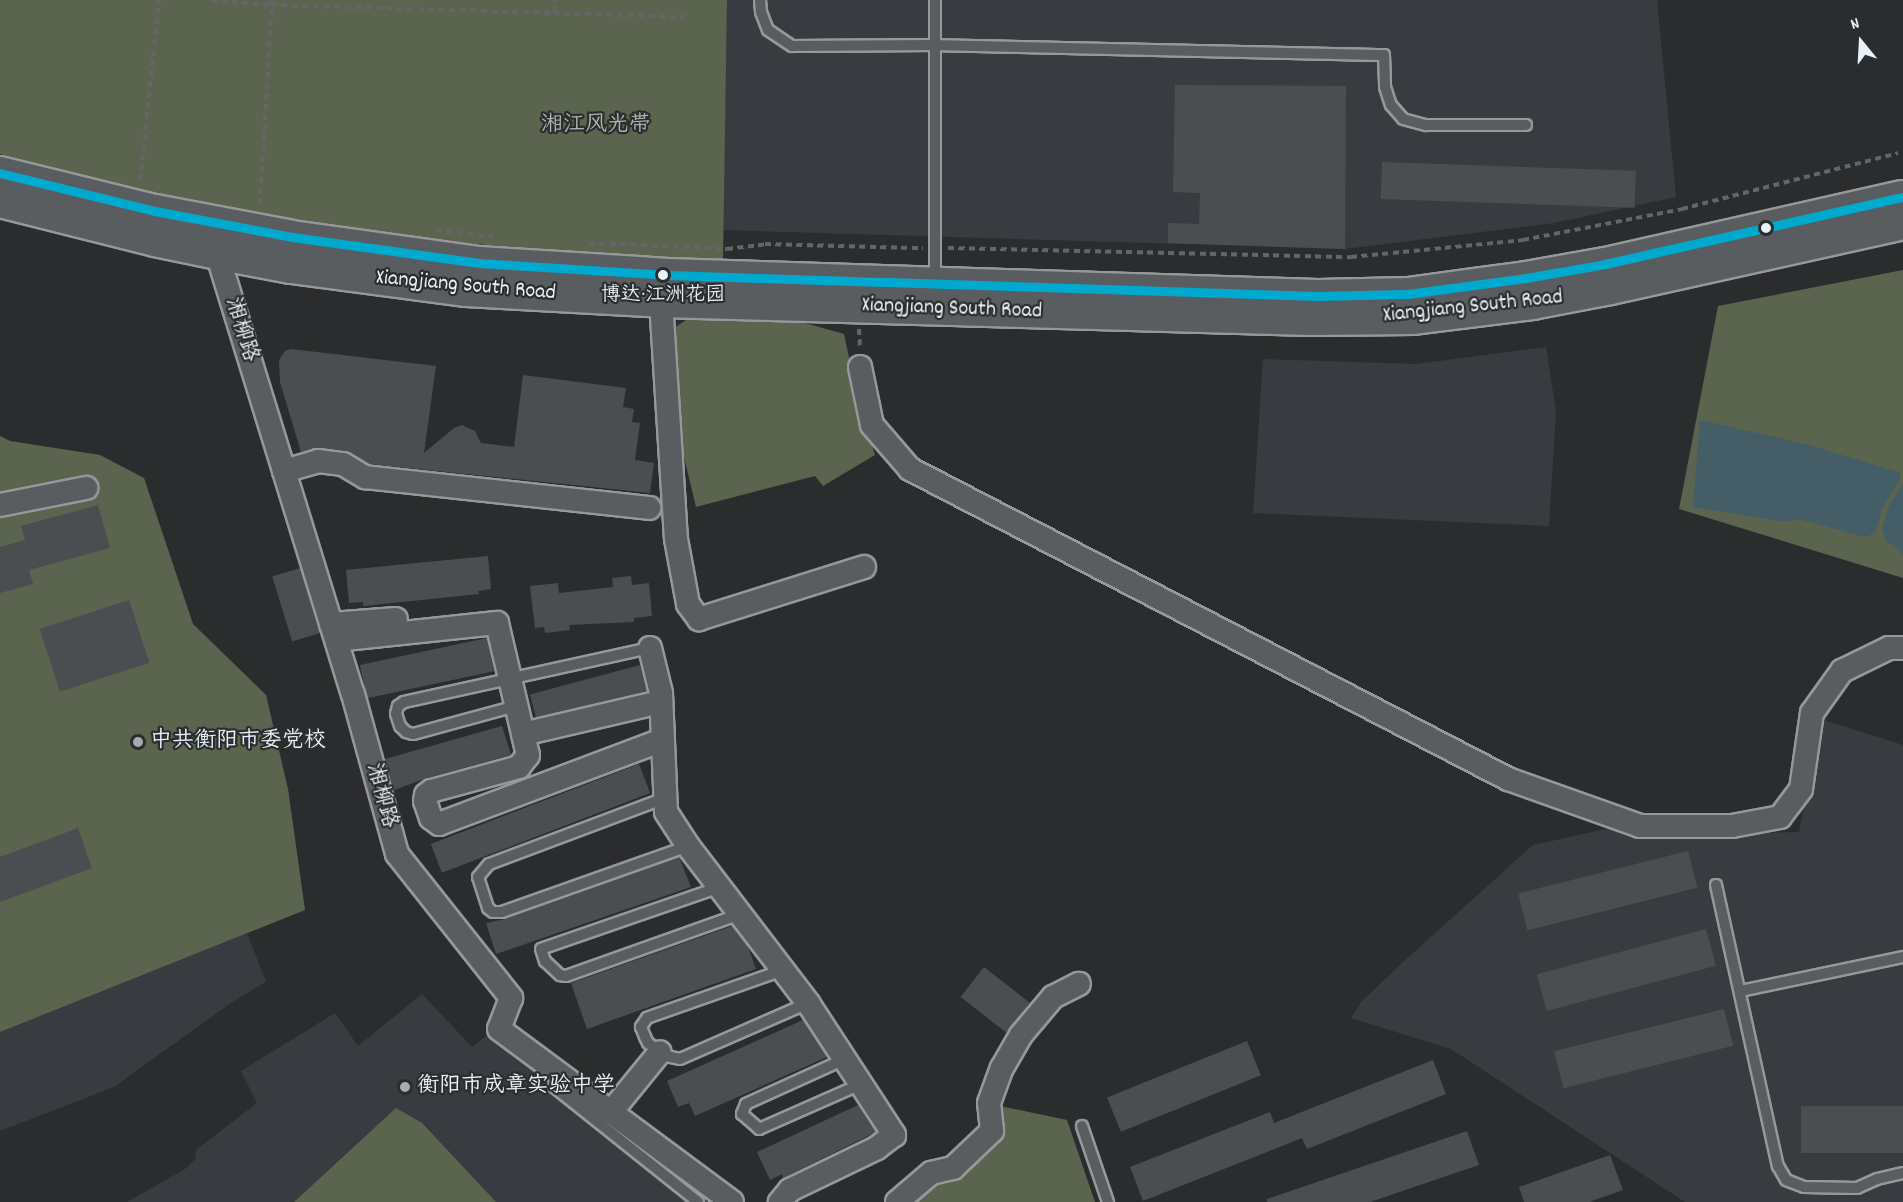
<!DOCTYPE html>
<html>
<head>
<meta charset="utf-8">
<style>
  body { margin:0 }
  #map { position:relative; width:1903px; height:1202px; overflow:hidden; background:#2b2c2d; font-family:Dekko,"LXGW WenKai TC",sans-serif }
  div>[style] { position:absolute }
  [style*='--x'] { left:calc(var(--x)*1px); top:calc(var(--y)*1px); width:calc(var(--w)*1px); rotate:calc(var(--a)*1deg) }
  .built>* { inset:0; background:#383c41 }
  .green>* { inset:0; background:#5b644e }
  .water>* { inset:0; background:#445d66 }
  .building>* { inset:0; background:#4b4e51; transform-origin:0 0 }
  .path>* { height:4px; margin-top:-2px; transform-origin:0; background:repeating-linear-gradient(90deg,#636566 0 6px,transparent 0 10.5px) }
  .roads { filter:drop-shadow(2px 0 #96989a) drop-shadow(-2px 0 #96989a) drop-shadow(0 2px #96989a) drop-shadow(0 -2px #96989a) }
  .lane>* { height:10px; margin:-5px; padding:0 5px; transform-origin:5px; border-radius:5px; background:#5a5d60 }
  .street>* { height:22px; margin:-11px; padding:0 11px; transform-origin:11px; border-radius:11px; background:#5a5d60 }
  .secondary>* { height:32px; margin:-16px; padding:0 16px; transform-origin:16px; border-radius:16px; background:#5a5d60 }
  .bus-1>* { height:9px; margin:-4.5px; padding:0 4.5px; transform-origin:4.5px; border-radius:4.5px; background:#00a9ce }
  .dots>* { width:16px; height:16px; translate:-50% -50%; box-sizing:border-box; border:3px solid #2a2d2e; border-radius:50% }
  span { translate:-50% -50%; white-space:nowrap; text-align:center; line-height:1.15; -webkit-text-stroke:4.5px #2a2d2e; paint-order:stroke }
  .bus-label { font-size:20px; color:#e8f1f8 }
  .park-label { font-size:22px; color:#acb6ae }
  .street-label { font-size:22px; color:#e8f1f8 }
  .poi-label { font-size:22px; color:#e8f1f8 }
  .left { translate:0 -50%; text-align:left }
  .north { position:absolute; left:1831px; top:12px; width:60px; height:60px; -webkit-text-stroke:4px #2a2d2e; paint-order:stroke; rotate:342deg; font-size:16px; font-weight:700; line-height:24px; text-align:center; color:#e8f1f8 }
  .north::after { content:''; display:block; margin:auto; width:21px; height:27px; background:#e8f1f8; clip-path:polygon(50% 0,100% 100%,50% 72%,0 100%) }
</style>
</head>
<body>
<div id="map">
  <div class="built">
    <i style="clip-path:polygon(727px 0,1657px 0,1676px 197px,1554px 223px,1345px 249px,723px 230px)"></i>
    <i style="clip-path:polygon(1546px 347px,1556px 411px,1549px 526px,1253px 513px,1263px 359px,1416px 364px)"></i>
    <i style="clip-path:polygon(0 436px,10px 441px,100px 455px,144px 478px,193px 624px,266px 695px,288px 789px,305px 910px,247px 933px,266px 982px,232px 1002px,114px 1087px,0 1131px)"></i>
    <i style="clip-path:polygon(1821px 719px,1903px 745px,1903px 1202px,1685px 1202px,1451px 1049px,1351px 1018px,1361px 1002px,1402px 963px,1533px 845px,1620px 826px,1643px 836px,1799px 832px)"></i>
    <i style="clip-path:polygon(422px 994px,472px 1047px,490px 1033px,711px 1202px,127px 1202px,185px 1169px,195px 1159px,196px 1150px,257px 1103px,241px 1071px,335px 1013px,358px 1046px)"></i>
  </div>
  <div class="green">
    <i style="clip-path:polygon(0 0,727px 0,723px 263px,345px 234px,195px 204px,0 154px)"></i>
    <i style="clip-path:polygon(1903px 270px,1903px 578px,1679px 509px,1718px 306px)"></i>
    <i style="clip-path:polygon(689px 318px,805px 323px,844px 334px,858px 399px,875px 455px,823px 486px,815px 476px,696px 507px,673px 411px,671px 344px,674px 328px)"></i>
    <i style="clip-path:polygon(0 436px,10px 441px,100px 455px,144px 478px,193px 624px,266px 695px,288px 789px,305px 910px,0 1032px)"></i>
    <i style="clip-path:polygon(1000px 1106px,1067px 1120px,1095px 1202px,910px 1202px,933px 1182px,957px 1178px,1003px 1136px)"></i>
    <i style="clip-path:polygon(396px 1108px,422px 1123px,496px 1202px,294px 1202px)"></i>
  </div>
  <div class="water">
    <i style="clip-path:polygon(1700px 420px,1809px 445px,1899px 472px,1900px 478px,1882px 510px,1875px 533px,1865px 537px,1802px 520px,1781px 521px,1693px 507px)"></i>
    <i style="clip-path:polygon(1903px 483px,1903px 554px,1886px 540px,1882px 529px,1889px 506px)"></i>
  </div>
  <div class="building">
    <i style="clip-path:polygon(1175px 85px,1346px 86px,1345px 249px,1168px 243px,1168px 223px,1199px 224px,1200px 193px,1173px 192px)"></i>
    <i style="left:1382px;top:162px;width:254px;height:37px;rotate:2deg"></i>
    <i style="clip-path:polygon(291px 349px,436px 366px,424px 453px,454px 428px,462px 425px,475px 431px,481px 443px,514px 447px,523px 375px,626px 388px,623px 407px,634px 409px,632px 422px,640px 423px,635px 460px,654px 463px,650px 493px,369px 464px,345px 451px,320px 448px,301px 452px,280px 382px,279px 360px,285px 351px)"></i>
    <i style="clip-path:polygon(98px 505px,110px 548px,29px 570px,33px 584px,0 593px,0 547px,25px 540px,21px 526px)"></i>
    <i style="clip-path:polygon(488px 556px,491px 589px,478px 591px,479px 594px,363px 606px,363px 602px,349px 603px,346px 570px)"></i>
    <i style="left:300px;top:568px;width:68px;height:29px;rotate:73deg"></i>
    <i style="clip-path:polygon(631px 576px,632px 585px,649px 583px,652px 616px,634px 618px,634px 622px,569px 625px,570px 630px,545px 633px,544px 627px,535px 628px,530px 586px,558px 583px,559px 593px,613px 587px,612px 578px)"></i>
    <i style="left:129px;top:600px;width:66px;height:94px;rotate:72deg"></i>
    <i style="left:487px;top:638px;width:34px;height:130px;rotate:78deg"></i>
    <i style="left:640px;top:665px;width:27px;height:114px;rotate:75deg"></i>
    <i style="clip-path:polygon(502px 726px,511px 755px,427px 778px,394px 790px,385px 759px)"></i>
    <i style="left:639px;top:764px;width:31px;height:223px;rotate:69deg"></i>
    <i style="clip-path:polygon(78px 828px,92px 868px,0 902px,0 857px)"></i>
    <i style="left:1688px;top:851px;width:38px;height:175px;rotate:76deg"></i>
    <i style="clip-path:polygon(679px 857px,691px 887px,496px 954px,486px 923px,505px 919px)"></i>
    <i style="clip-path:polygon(732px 926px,748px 947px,756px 969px,587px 1029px,571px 983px)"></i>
    <i style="left:1706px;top:929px;width:38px;height:175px;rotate:75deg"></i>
    <i style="left:984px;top:967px;width:58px;height:38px;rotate:38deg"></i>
    <i style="left:1724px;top:1009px;width:38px;height:175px;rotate:76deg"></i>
    <i style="clip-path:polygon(803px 1020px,827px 1057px,695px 1116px,689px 1103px,678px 1107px,667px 1081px)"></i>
    <i style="left:1247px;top:1041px;width:37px;height:151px;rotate:68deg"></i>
    <i style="clip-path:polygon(1433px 1060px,1446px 1094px,1307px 1149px,1302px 1138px,1143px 1201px,1130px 1167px,1270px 1112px,1274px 1123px)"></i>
    <i style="clip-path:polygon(858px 1105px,876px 1132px,783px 1178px,782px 1174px,770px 1180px,757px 1152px)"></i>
    <i style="left:1903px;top:1106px;width:47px;height:102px;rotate:90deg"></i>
    <i style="clip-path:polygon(1467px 1131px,1479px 1165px,1370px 1202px,1267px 1202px,1267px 1199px)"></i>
    <i style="clip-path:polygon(1610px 1155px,1623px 1190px,1589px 1202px,1524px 1202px,1519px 1187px)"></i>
  </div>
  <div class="path">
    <i style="--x:211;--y:0;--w:60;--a:4.8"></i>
    <i style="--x:271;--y:5;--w:283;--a:1.6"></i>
    <i style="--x:554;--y:13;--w:13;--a:-86"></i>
    <i style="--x:554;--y:13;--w:134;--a:1.7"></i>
    <i style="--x:140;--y:181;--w:182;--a:-84"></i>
    <i style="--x:260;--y:204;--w:204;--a:-86.6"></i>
    <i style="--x:436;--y:230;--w:58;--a:6.9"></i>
    <i style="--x:589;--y:243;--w:138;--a:2.5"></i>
    <i style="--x:727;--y:249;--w:38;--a:-7"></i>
    <i style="--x:765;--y:244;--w:158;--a:1.5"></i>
    <i style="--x:948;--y:248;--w:403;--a:1.3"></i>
    <i style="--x:1351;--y:257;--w:173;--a:-5.6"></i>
    <i style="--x:1523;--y:240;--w:162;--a:-11"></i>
    <i style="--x:1682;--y:209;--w:223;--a:-14.5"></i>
    <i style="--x:859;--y:329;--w:19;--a:87"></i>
  </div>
  <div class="roads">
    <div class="lane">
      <i style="--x:760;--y:0;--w:12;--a:85"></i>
      <i style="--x:761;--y:12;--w:19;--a:69"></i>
      <i style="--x:768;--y:30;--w:29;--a:34"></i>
      <i style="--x:792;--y:46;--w:143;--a:-0.4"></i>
      <i style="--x:935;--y:45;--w:449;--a:1.3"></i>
      <i style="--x:1384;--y:55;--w:32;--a:88"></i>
      <i style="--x:1385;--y:87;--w:19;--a:72"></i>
      <i style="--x:1391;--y:105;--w:18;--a:49"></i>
      <i style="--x:1403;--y:119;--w:24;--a:15"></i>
      <i style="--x:1426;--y:125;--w:100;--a:0"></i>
      <i style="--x:935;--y:0;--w:282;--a:90"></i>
      <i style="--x:516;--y:706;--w:107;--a:164.8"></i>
      <i style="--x:413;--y:734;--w:7;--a:-164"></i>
      <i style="--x:406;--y:732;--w:8;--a:-135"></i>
      <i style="--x:400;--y:726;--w:13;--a:-108"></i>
      <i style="--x:396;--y:714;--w:8;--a:-76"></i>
      <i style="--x:398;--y:706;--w:7;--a:-34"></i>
      <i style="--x:404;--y:702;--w:252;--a:-12.4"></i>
      <i style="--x:665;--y:798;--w:188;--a:159.4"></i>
      <i style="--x:489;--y:864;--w:17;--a:130"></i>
      <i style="--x:478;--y:877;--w:33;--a:72"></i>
      <i style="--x:488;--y:908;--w:6;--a:39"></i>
      <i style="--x:493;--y:912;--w:9;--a:0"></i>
      <i style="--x:502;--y:912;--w:197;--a:-19.5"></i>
      <i style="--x:1716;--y:885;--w:288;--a:77.6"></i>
      <i style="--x:1778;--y:1166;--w:16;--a:60"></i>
      <i style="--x:1786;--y:1180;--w:19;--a:21"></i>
      <i style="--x:1804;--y:1187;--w:53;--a:1.1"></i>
      <i style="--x:1857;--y:1188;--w:22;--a:-24"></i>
      <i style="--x:1877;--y:1179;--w:27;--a:-13"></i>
      <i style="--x:720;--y:887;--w:189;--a:160.9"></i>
      <i style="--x:541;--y:949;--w:13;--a:72"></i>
      <i style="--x:545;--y:961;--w:21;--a:43"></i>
      <i style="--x:560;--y:975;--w:6;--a:9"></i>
      <i style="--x:566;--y:976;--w:185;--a:-19.6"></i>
      <i style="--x:783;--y:970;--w:144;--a:160.6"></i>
      <i style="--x:647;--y:1018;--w:11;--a:124"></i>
      <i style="--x:641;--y:1027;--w:11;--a:68"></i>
      <i style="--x:645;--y:1037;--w:7;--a:63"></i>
      <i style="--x:648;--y:1043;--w:22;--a:36"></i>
      <i style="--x:666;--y:1056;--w:14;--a:12"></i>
      <i style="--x:680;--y:1059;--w:140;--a:-23.6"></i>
      <i style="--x:1740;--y:991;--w:167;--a:-11.8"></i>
      <i style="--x:845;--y:1059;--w:109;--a:155.6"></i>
      <i style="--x:746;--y:1104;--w:11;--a:112"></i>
      <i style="--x:742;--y:1114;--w:23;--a:41"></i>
      <i style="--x:759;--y:1129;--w:111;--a:-23.8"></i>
      <i style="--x:554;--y:1087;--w:184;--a:38.6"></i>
      <i style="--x:1082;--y:1126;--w:80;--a:71.1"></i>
    </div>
    <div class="street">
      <i style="--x:217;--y:253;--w:461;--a:72.9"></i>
      <i style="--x:353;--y:694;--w:166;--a:74.6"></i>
      <i style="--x:397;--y:854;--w:184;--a:51.6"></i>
      <i style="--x:511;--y:998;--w:33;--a:111"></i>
      <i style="--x:499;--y:1029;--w:290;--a:36.6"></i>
      <i style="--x:661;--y:301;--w:238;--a:86.4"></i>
      <i style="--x:676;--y:539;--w:66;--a:79.5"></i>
      <i style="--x:688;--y:604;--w:19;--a:54"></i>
      <i style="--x:699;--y:619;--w:173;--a:-17.5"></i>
      <i style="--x:860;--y:367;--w:59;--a:78.3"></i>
      <i style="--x:872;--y:425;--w:58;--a:49.2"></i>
      <i style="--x:910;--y:469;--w:674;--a:27.4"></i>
      <i style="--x:1508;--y:779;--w:140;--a:19.6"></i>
      <i style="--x:1640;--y:826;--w:92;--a:0"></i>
      <i style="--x:1732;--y:826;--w:49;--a:-10.6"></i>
      <i style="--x:1780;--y:817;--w:35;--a:-53"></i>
      <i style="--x:1801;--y:789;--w:77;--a:-81.8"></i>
      <i style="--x:1812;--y:713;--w:52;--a:-54.5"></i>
      <i style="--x:1842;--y:671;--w:52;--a:-26.1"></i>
      <i style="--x:1889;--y:648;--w:14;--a:0"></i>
      <i style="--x:284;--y:471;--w:35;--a:-16"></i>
      <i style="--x:318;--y:461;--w:25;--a:7"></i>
      <i style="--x:343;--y:464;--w:26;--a:31"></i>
      <i style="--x:365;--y:477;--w:286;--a:6.2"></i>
      <i style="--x:0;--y:505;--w:88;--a:-11.2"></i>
      <i style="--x:331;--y:624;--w:65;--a:-4.4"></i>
      <i style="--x:337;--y:640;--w:161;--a:-6.1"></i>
      <i style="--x:497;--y:623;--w:136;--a:76.8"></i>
      <i style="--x:528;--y:755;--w:15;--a:127"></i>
      <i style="--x:519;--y:767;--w:91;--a:164.7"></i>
      <i style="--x:431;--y:791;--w:6;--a:141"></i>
      <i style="--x:426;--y:795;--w:6;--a:99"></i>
      <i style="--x:425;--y:801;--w:18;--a:71"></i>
      <i style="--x:431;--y:818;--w:10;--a:37"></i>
      <i style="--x:439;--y:824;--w:239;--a:-20.6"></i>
      <i style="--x:650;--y:648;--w:46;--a:76.3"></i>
      <i style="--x:661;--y:693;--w:119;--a:87.6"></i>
      <i style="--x:666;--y:812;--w:40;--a:57.1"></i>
      <i style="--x:688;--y:846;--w:198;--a:52.6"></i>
      <i style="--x:808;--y:1003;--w:158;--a:56.9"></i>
      <i style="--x:894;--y:1135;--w:21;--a:143"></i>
      <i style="--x:877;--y:1148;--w:97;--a:154.2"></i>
      <i style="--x:790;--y:1190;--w:16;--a:130"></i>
      <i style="--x:523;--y:734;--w:142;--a:-13.1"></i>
      <i style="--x:611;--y:1112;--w:77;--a:-50.8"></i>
      <i style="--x:897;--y:1202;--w:45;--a:-40.5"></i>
      <i style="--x:931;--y:1173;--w:23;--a:-13"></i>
      <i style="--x:953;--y:1168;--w:54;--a:-43.5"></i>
      <i style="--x:992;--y:1131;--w:28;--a:-96"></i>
      <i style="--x:989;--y:1103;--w:37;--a:-70"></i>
      <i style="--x:1002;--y:1068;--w:38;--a:-60"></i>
      <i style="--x:1021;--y:1035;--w:50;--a:-49.9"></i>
      <i style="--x:1053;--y:997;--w:29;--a:-27"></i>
    </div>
    <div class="secondary">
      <i style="--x:0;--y:173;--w:160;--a:13.8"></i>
      <i style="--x:155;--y:211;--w:139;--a:10.7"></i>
      <i style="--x:292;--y:237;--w:189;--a:7.9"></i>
      <i style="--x:479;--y:263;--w:189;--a:3.6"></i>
      <i style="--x:668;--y:275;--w:650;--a:1.85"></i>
      <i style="--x:1318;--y:296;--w:90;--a:-1.3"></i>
      <i style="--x:1408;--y:294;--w:119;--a:-7.7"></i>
      <i style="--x:1526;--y:278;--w:80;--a:-10"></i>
      <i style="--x:1605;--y:264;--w:305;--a:-12.7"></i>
      <i style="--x:0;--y:201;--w:160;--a:14.1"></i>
      <i style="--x:155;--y:240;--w:63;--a:11.8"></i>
      <i style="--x:217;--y:253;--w:75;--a:10.7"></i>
      <i style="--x:291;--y:267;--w:177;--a:7.5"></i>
      <i style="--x:466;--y:290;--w:195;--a:3.2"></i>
      <i style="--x:661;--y:301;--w:649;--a:1.59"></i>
      <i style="--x:1310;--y:319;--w:104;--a:-0.6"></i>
      <i style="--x:1414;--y:318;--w:119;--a:-7.2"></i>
      <i style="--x:1532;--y:303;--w:80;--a:-10.8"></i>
      <i style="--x:1611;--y:288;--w:299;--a:-12.5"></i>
    </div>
  </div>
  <div class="bus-1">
    <i style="--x:0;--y:173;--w:160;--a:13.8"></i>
    <i style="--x:155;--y:211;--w:139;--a:10.7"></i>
    <i style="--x:292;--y:237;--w:189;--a:7.9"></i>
    <i style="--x:479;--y:263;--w:189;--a:3.6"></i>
    <i style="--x:668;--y:275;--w:650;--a:1.85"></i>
    <i style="--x:1318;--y:296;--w:90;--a:-1.3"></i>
    <i style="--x:1408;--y:294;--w:119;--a:-7.7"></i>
    <i style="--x:1526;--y:278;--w:80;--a:-10"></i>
    <i style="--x:1605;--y:264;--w:305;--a:-12.7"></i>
  </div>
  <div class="dots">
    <i style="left:1766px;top:228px;background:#e8f1f8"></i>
    <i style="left:663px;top:275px;background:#e8f1f8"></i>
    <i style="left:138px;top:742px;background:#a6acb1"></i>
    <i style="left:405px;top:1087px;background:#a6acb1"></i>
  </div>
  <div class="bus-label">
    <span style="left:663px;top:296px">博达·江洲花园</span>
  </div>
  <div class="park-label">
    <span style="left:596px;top:126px">湘江风光带</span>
  </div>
  <div class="street-label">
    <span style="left:466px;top:286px;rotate:5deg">Xiangjiang South Road</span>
    <span style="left:1473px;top:307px;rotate:-6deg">Xiangjiang South Road</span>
    <span style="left:952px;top:309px;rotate:2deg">Xiangjiang South Road</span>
    <span style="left:241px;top:330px;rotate:73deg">湘柳路</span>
    <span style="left:381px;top:796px;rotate:75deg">湘柳路</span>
  </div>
  <div class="poi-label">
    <span class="left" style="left:150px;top:742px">中共衡阳市委党校</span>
    <span class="left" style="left:417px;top:1087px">衡阳市成章实验中学</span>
  </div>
  <div class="north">N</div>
</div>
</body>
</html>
